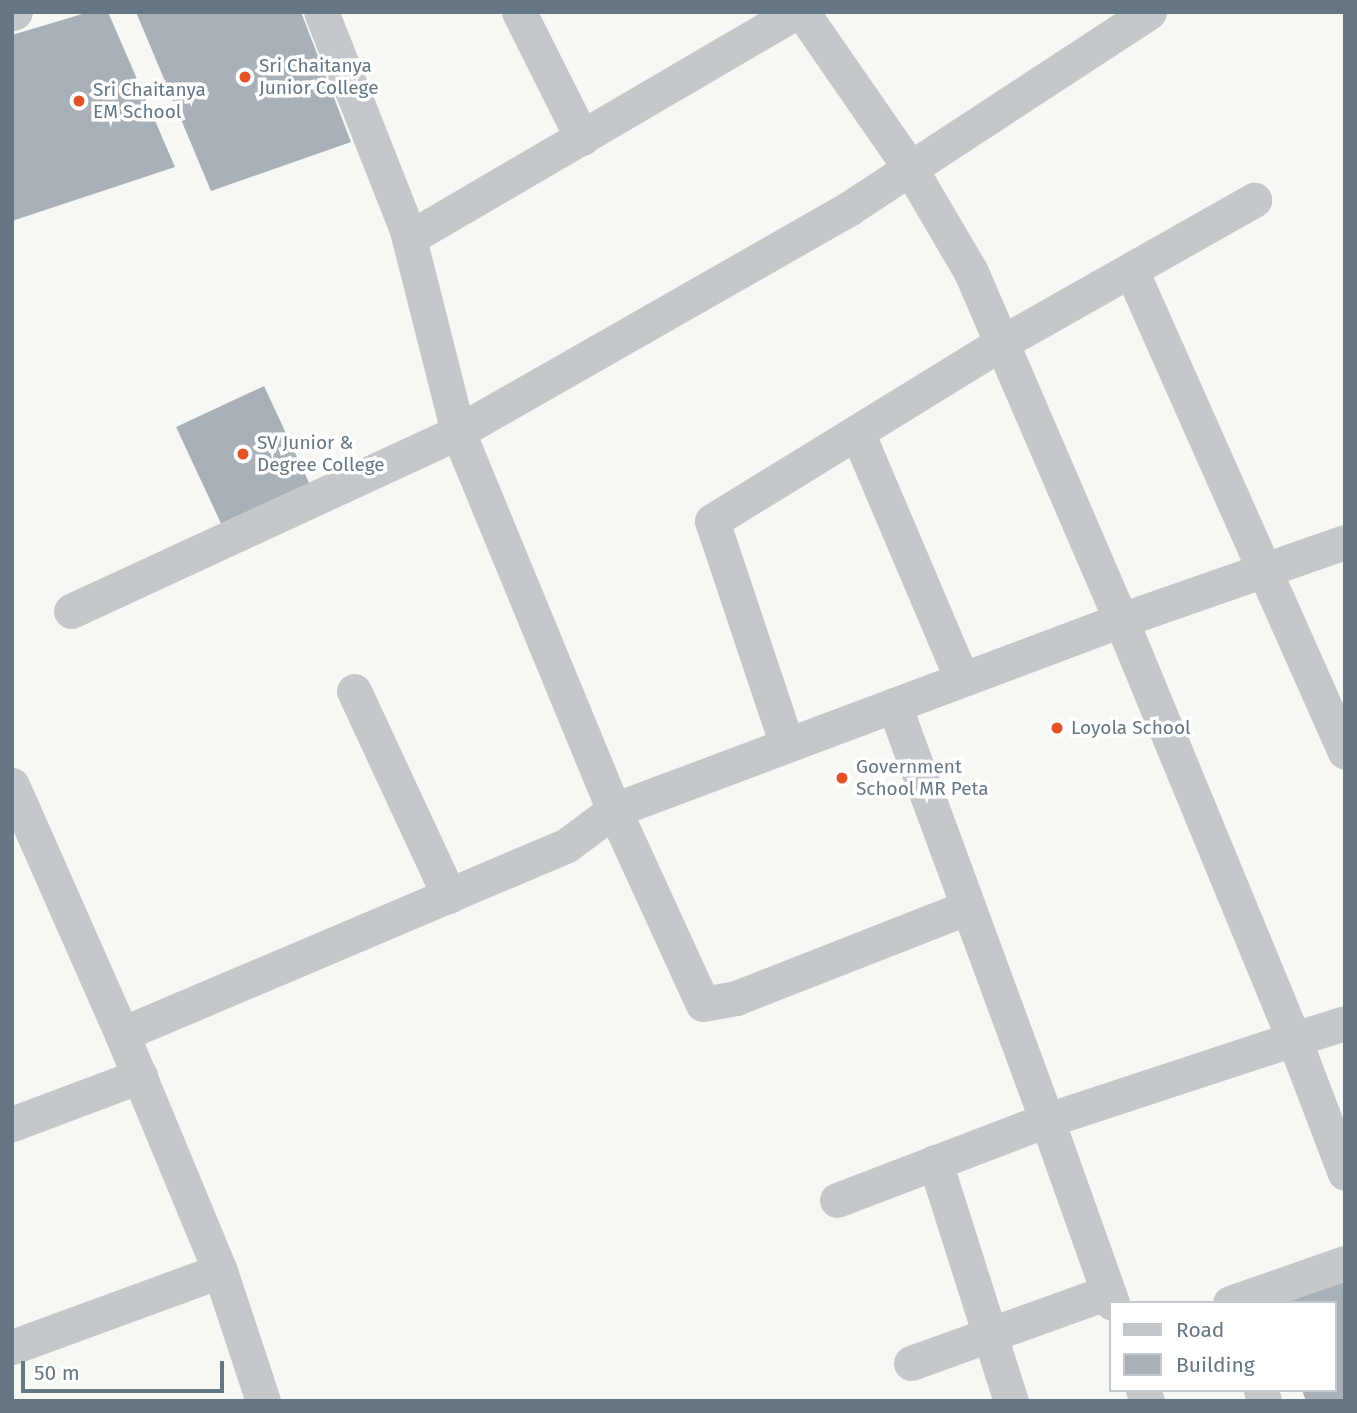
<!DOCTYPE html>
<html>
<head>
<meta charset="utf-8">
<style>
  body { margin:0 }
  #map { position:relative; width:1357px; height:1413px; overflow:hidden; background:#f7f7f3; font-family:"Fira Sans",sans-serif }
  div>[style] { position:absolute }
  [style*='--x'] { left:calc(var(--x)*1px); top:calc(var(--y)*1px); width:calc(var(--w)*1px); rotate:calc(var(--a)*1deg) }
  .building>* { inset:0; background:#a8b1b7; transform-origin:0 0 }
  .minor>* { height:35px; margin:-17.5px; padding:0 17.5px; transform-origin:17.5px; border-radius:17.5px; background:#c4c8cb }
  .dots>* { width:19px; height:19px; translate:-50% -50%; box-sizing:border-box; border:4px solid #fff; border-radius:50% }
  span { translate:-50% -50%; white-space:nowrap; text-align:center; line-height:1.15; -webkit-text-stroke:7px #fff; paint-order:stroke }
  .poi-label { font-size:19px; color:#657785 }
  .left { translate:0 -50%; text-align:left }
  .frame { position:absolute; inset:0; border:14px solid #657785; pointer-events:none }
  .legend { position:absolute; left:1109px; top:1301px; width:228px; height:91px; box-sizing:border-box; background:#fff; border:2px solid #c1c9ce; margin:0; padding:9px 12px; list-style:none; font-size:21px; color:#657785 }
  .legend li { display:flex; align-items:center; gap:14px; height:35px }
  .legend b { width:35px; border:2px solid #c1c9ce }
  .scale { position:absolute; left:21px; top:1361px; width:203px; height:32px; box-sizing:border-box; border:4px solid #657785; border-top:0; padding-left:9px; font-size:21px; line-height:24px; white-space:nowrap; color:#657785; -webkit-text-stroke:5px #fff; paint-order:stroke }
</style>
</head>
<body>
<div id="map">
  <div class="building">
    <i style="clip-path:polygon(89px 12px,108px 12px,175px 167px,12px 221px,12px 35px)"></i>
    <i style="clip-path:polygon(136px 12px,301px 12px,351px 142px,211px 191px)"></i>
    <i style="left:264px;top:386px;width:108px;height:97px;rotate:65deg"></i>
    <i style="clip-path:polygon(1345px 1272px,1345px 1401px,1306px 1401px,1302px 1390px,1334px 1390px,1334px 1303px,1273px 1303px)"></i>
  </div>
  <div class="minor">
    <i style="--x:519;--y:12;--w:141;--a:63.4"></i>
    <i style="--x:802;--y:12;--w:190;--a:55.3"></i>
    <i style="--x:910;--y:168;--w:121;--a:59.6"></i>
    <i style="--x:971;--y:272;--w:379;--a:66.7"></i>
    <i style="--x:1121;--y:620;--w:237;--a:-19.2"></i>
    <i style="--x:1149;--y:12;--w:358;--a:146.8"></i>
    <i style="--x:850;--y:208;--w:451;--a:150.3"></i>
    <i style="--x:458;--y:432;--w:409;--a:67.6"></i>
    <i style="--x:614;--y:810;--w:541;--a:-20.54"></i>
    <i style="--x:1121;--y:620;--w:453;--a:67.6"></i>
    <i style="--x:1294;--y:1039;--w:53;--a:-17.4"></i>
    <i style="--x:12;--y:13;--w:3;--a:-18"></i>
    <i style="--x:409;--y:238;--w:448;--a:-30.3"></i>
    <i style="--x:1131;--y:270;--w:527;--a:66.06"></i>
    <i style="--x:857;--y:432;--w:268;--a:67"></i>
    <i style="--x:71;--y:611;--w:426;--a:-24.8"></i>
    <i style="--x:458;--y:432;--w:208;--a:-104.2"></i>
    <i style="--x:407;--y:230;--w:234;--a:-111.5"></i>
    <i style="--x:354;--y:691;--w:226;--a:65.1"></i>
    <i style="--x:894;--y:705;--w:442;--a:69.8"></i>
    <i style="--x:1047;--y:1120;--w:260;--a:-18.2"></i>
    <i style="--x:1294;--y:1039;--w:143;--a:69.2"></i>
    <i style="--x:787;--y:745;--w:236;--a:-108.5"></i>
    <i style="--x:712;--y:521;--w:339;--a:-31.6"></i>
    <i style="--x:1001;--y:343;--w:291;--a:-29.5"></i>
    <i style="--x:12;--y:785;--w:272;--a:66.2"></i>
    <i style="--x:122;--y:1034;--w:483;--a:-23"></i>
    <i style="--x:567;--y:845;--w:59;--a:-36.7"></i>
    <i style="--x:614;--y:810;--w:213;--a:65.4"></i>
    <i style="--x:703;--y:1004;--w:34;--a:-10"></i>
    <i style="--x:736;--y:998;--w:249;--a:-21.4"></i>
    <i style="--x:12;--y:1124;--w:137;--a:-20.6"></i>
    <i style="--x:935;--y:1162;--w:251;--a:72.4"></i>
    <i style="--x:837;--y:1200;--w:225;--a:-20.9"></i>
    <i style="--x:1047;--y:1120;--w:194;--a:70.4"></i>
    <i style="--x:220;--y:1271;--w:137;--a:71.7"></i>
    <i style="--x:1230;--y:1303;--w:122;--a:-19.2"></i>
    <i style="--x:12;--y:1347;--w:221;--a:-20.1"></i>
    <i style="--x:220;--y:1271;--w:256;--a:-112.5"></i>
    <i style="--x:911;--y:1363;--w:209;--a:-19.8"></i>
    <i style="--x:1143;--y:1390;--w:12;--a:70"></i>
    <i style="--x:1261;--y:1390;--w:11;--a:75"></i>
  </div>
  <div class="dots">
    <i style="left:245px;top:77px;background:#e45326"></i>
    <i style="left:79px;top:101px;background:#e45326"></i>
    <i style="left:243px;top:454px;background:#e45326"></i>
    <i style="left:1057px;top:728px;background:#e45326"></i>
    <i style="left:842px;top:778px;background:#e45326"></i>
  </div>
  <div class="poi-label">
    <span class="left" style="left:259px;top:77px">Sri Chaitanya<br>Junior College</span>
    <span class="left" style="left:93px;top:101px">Sri Chaitanya<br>EM School</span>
    <span class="left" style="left:257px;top:454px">SV Junior &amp;<br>Degree College</span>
    <span class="left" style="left:1071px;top:728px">Loyola School</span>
    <span class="left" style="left:856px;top:778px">Government<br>School MR Peta</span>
  </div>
  <div class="frame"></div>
  <ul class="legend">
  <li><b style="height:9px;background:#c4c8cb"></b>Road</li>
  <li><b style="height:19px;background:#a8b1b7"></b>Building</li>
  </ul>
  <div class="scale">50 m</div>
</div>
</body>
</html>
